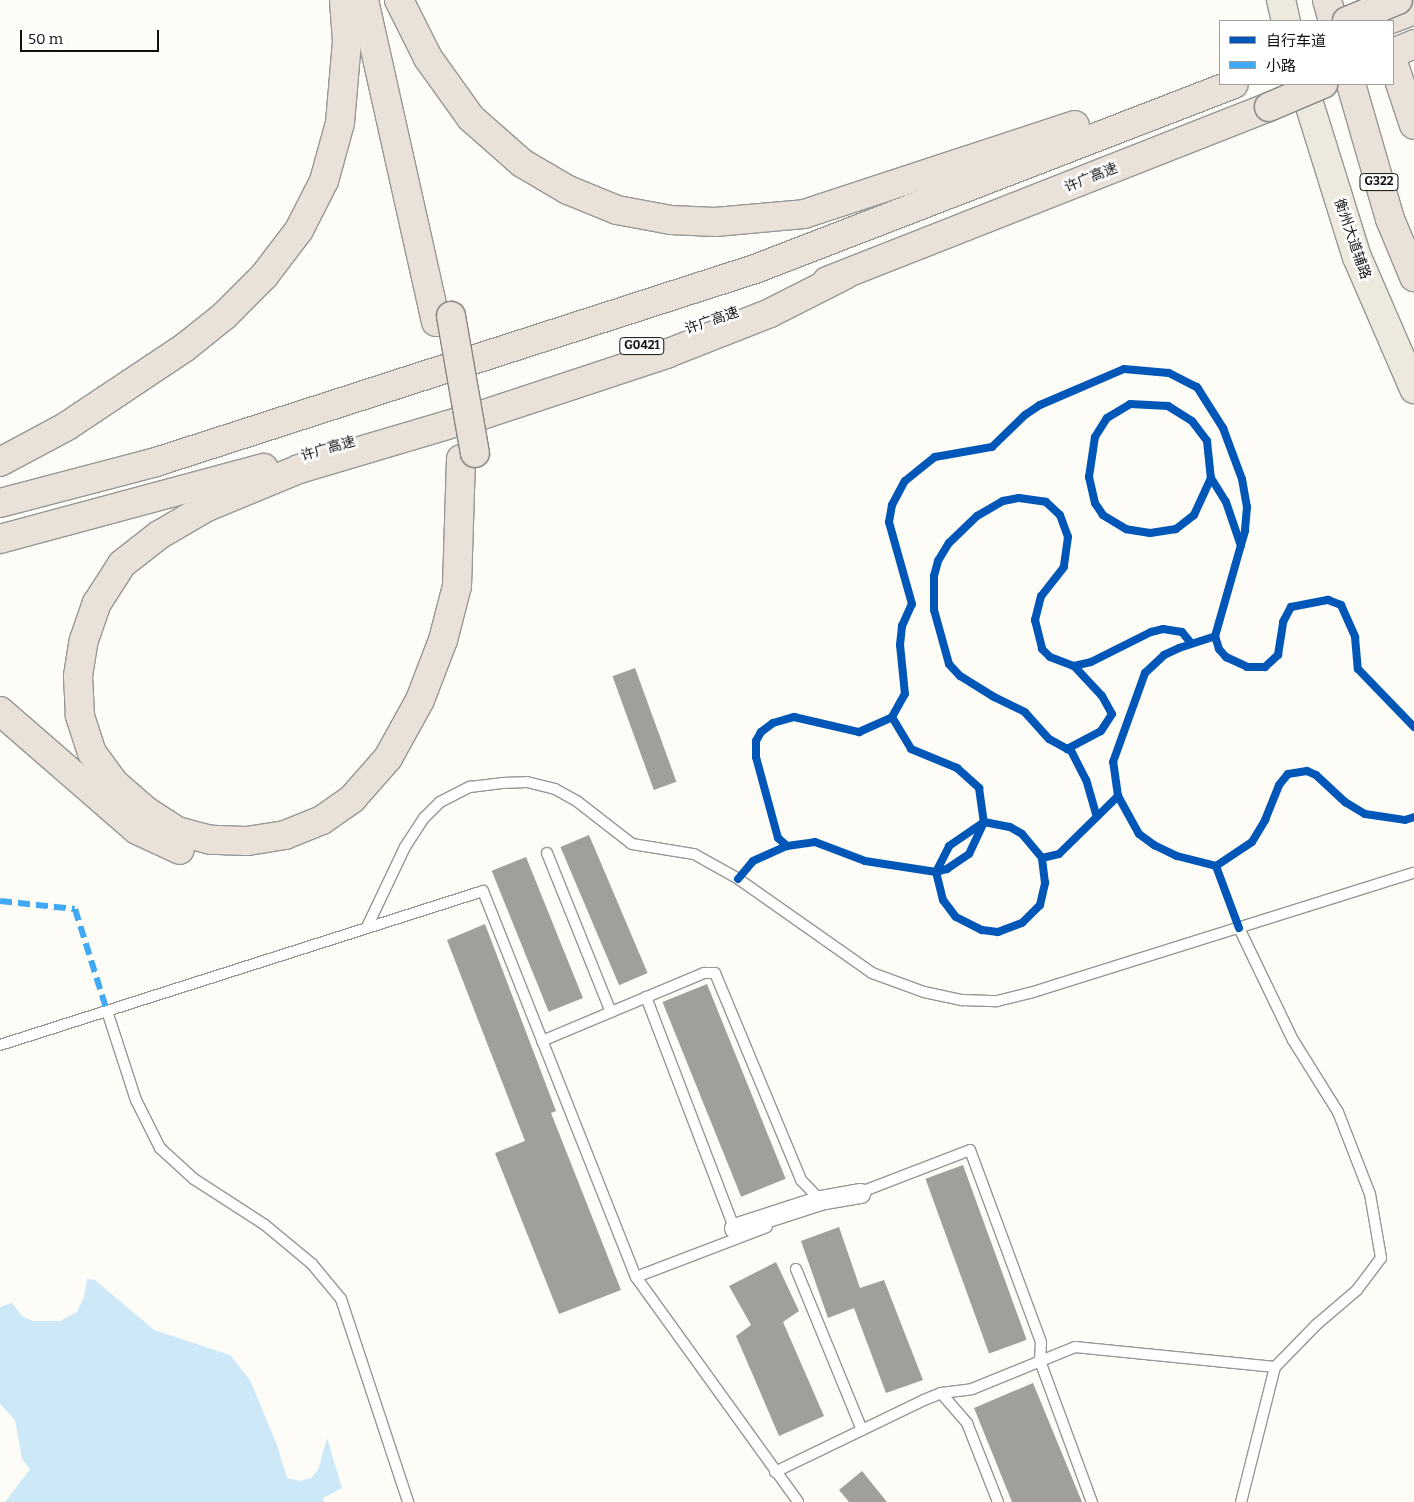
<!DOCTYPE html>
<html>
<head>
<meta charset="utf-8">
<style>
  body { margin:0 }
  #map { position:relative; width:1414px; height:1502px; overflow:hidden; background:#fdfcf7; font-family:Bitter,"Noto Sans SC",serif }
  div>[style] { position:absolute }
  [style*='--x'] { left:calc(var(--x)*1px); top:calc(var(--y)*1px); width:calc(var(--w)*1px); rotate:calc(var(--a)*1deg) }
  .water>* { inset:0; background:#cde8f7 }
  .building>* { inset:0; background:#a19f9c; transform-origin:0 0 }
  .roads { filter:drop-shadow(1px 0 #979795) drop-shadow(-1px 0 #979795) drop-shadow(0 1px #979795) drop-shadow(0 -1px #979795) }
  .lane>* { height:10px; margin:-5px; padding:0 5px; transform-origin:5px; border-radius:5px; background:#fffffe }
  .street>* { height:19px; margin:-9.5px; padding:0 9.5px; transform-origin:9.5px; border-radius:9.5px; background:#fffffe }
  .primary>* { height:28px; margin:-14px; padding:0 14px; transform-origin:14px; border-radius:14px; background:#ede9dc }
  .highway>* { height:28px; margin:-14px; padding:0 14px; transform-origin:14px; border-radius:14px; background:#eae1d8 }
  .bridges { filter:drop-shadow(1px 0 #858482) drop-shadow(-1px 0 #858482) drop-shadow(0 1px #858482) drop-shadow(0 -1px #858482) }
  .highway-bridge>* { height:28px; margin:-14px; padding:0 14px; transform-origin:14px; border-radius:14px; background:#eae1d8 }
  .quiet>* { height:6px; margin-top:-3px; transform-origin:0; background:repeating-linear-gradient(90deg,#3fa9f5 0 12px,transparent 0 18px) }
  .cycleway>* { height:8px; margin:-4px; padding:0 4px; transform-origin:4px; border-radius:4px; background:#0057b8 }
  span { translate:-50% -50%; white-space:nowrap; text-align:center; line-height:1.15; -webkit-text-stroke:5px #fff; paint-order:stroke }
  .shield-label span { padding:1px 4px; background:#fff; border:1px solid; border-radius:4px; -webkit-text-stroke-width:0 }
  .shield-label { font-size:12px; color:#111; font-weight:700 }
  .street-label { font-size:14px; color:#111 }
  .legend { position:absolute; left:1219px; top:20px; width:175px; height:65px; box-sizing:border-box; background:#fff; border:1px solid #a0a0a0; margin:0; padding:6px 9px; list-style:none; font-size:15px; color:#111 }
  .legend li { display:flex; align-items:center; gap:10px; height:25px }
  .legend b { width:25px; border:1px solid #a0a0a0 }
  .scale { position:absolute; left:20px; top:30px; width:139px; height:22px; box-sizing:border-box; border:2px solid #111; border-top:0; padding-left:6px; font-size:15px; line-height:18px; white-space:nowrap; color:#111; -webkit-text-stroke:4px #fff; paint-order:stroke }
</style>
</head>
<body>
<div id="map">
  <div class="water">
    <i style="clip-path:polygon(87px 1279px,95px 1280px,154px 1330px,230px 1355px,250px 1380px,277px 1445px,287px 1478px,299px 1481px,311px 1478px,318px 1470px,327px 1438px,342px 1488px,323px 1498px,324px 1502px,5px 1502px,30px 1469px,22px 1459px,15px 1420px,0 1404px,0 1307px,12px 1303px,22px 1316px,33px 1321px,60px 1321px,77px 1312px,84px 1297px)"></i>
  </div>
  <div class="building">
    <i style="left:635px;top:668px;width:121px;height:24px;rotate:70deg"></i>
    <i style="left:589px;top:835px;width:150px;height:31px;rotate:67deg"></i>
    <i style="left:526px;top:857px;width:152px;height:37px;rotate:68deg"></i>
    <i style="clip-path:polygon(485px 924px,556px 1111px,551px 1113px,621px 1290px,559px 1314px,495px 1153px,525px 1141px,447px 940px)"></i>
    <i style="left:707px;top:984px;width:210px;height:48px;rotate:68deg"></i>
    <i style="left:963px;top:1165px;width:186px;height:40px;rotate:70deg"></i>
    <i style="clip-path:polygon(839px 1227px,860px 1288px,884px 1280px,923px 1380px,886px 1393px,854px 1308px,828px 1318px,801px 1241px)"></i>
    <i style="clip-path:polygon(776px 1262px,799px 1311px,783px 1322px,824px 1416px,779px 1436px,736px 1336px,751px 1325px,729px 1286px)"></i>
    <i style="clip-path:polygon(1033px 1383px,1082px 1502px,1012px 1502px,974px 1408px)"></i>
    <i style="clip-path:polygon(862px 1471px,887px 1502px,849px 1502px,839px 1490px)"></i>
  </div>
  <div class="roads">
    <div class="lane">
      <i style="--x:547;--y:853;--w:171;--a:68.1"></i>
      <i style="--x:367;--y:927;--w:89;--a:-64.6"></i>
      <i style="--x:405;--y:847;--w:35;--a:-57"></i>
      <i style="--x:424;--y:818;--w:23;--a:-45"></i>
      <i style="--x:440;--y:802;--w:34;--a:-27"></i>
      <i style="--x:470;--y:787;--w:32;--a:-7"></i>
      <i style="--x:502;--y:783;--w:25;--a:-2"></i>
      <i style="--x:527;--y:782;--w:29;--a:14"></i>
      <i style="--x:555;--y:789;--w:26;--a:29"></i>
      <i style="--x:578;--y:802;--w:68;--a:37.9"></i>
      <i style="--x:632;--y:844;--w:63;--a:9.2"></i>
      <i style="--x:694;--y:854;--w:49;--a:29.2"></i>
      <i style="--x:737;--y:878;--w:165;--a:35.1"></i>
      <i style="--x:872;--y:973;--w:55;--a:20.1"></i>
      <i style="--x:924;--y:992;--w:40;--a:12"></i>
      <i style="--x:963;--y:1000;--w:34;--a:2"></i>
      <i style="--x:997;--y:1001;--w:34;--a:-14"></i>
      <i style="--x:1030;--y:993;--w:402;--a:-17.4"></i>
      <i style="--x:1239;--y:928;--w:124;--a:64.3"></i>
      <i style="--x:1293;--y:1040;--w:85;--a:58"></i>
      <i style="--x:1338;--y:1112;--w:88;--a:68.7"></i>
      <i style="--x:1370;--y:1194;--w:65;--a:80.2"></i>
      <i style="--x:1381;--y:1258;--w:40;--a:127"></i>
      <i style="--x:1357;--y:1290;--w:52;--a:139.6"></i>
      <i style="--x:1317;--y:1324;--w:60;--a:134.3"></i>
      <i style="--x:1275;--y:1367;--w:139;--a:104.1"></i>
      <i style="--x:646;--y:997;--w:247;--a:69.1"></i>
      <i style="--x:107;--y:1011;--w:94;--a:72"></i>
      <i style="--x:136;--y:1100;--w:54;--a:63.4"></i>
      <i style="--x:160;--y:1148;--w:46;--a:42.4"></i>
      <i style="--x:194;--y:1179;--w:85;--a:32.9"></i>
      <i style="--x:265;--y:1225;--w:61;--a:39.7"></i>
      <i style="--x:312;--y:1264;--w:45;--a:50.4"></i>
      <i style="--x:341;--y:1299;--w:214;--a:71.7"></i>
      <i style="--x:542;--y:1041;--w:176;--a:-22.8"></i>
      <i style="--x:704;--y:973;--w:11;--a:0"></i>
      <i style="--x:715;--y:973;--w:224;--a:67.4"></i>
      <i style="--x:801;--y:1180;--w:28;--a:46"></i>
      <i style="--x:0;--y:1045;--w:507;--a:-17.68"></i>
      <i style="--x:483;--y:891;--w:415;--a:68.4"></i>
      <i style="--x:636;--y:1277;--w:277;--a:54.2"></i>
      <i style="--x:856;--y:1194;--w:122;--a:-21.1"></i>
      <i style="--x:970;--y:1150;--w:205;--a:69.7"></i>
      <i style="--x:1041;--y:1342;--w:19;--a:93"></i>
      <i style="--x:1040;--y:1361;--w:150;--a:69.8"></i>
      <i style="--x:796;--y:1269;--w:174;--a:67.7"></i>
      <i style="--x:636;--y:1277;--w:140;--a:-20.9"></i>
      <i style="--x:941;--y:1393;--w:40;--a:49"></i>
      <i style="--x:967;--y:1423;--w:85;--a:68.6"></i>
      <i style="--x:775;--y:1472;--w:165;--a:-25.8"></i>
      <i style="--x:924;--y:1400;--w:18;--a:-22"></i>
      <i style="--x:941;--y:1393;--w:31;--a:-7"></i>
      <i style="--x:972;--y:1389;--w:111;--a:-22.2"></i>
      <i style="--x:1075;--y:1347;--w:201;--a:5.7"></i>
    </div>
    <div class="street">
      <i style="--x:734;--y:1228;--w:90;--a:-18"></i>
      <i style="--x:820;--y:1200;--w:41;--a:-9.9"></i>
    </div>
    <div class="primary">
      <i style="--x:1281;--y:0;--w:22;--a:77"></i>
      <i style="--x:1303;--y:84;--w:181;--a:72.7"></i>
      <i style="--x:1357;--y:257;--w:144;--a:66.6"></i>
    </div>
    <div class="highway">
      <i style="--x:364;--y:0;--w:330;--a:77.4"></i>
      <i style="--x:399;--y:0;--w:65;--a:63.4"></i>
      <i style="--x:428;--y:58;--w:74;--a:54.4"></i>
      <i style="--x:471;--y:118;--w:68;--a:41.4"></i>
      <i style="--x:522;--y:163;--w:53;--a:30.4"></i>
      <i style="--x:568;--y:190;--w:53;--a:22.2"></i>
      <i style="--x:617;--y:210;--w:55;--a:10.5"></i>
      <i style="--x:671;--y:220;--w:44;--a:2.6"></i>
      <i style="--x:715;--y:222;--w:89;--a:-5.1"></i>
      <i style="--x:804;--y:214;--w:285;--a:-18.2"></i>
      <i style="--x:1327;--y:0;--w:22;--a:74"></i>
      <i style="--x:1386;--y:21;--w:30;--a:-21"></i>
      <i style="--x:1393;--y:53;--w:23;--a:-23"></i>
      <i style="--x:1393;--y:62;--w:66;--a:71.6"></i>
      <i style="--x:1351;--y:84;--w:141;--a:73.9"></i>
      <i style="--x:1390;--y:219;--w:63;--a:67.5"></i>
      <i style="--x:827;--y:281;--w:475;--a:-21.5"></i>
      <i style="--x:461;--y:459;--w:127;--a:91.8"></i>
      <i style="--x:457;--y:586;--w:56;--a:104.5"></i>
      <i style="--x:443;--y:640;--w:64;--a:111"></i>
      <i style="--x:420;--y:700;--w:66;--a:118.9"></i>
      <i style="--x:388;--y:758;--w:55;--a:131.3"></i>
      <i style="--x:352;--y:799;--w:37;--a:145"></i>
      <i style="--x:322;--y:820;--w:40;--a:158"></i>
      <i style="--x:285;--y:835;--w:39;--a:171"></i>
      <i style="--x:246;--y:841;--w:35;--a:-178"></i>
      <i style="--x:211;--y:840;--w:35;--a:-165"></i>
      <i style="--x:177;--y:831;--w:38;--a:-147"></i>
      <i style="--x:145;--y:810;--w:41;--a:-138.9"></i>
      <i style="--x:114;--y:783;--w:37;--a:-126"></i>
      <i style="--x:92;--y:753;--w:40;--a:-108"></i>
      <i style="--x:80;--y:715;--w:39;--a:-93"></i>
      <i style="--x:78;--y:676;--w:36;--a:-81"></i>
      <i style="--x:84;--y:640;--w:39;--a:-71"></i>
      <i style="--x:97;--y:603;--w:46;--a:-57.3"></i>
      <i style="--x:122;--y:564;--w:47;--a:-38.1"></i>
      <i style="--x:159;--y:535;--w:56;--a:-30.3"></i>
      <i style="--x:207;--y:507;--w:100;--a:-22.4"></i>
      <i style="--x:299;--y:469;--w:194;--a:-16.5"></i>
      <i style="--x:485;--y:414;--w:191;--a:-18.3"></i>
      <i style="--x:666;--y:354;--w:112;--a:-21.5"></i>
      <i style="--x:770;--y:313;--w:84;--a:-26.9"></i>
      <i style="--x:0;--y:462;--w:76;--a:-28.2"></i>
      <i style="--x:67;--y:426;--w:141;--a:-33.7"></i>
      <i style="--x:184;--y:348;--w:51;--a:-38.7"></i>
      <i style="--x:224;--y:316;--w:57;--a:-45"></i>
      <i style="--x:264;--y:276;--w:58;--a:-52.7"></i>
      <i style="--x:299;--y:230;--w:55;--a:-63"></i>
      <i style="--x:324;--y:181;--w:60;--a:-74.6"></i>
      <i style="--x:340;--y:123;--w:82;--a:-85.1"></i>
      <i style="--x:347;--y:41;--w:41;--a:-94.2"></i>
      <i style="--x:0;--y:503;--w:161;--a:-14.7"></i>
      <i style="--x:156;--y:462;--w:629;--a:-17.86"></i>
      <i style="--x:755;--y:269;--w:513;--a:-21.12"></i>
      <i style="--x:0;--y:539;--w:273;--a:-15.1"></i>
      <i style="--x:0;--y:711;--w:181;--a:41"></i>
      <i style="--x:137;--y:830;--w:47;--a:24.9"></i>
    </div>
  </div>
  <div class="bridges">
    <div class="highway-bridge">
      <i style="--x:1347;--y:21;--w:55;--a:-22.4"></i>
      <i style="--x:1269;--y:107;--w:59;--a:-23.1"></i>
      <i style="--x:451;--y:316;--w:139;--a:80.1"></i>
    </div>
  </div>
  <div class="quiet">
    <i style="--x:0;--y:901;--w:75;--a:6.1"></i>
    <i style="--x:75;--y:909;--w:107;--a:72.6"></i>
  </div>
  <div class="cycleway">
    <i style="--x:1211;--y:478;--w:41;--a:114.7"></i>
    <i style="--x:1194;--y:515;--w:23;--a:142"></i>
    <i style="--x:1176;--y:529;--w:26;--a:171"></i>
    <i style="--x:1150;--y:533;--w:24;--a:-171"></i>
    <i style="--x:1126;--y:529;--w:27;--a:-149"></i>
    <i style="--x:1103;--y:515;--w:14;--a:-124"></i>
    <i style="--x:1095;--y:503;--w:27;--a:-103"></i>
    <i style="--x:1089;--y:477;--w:40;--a:-81.5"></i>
    <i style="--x:1095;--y:437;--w:22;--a:-58"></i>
    <i style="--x:1107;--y:418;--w:27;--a:-31"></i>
    <i style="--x:1130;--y:404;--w:38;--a:3"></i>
    <i style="--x:1168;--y:406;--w:28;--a:32"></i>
    <i style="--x:1192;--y:421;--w:25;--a:53"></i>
    <i style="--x:1207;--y:441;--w:37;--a:84"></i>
    <i style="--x:1211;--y:478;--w:28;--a:58"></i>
    <i style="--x:1226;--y:502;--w:46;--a:71.2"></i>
    <i style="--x:892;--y:717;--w:37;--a:59"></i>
    <i style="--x:911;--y:749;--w:50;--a:22.4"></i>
    <i style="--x:957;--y:768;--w:30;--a:42"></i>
    <i style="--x:979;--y:788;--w:34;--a:82"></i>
    <i style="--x:984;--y:822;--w:26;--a:11"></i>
    <i style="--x:1010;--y:827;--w:14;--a:30"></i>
    <i style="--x:1022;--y:834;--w:31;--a:50"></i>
    <i style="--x:1042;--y:858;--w:17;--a:-13"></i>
    <i style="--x:1059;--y:854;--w:83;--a:-44.5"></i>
    <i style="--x:1118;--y:796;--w:43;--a:61.1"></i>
    <i style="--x:1139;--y:834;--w:19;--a:36"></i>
    <i style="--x:1154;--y:845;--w:25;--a:26"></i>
    <i style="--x:1177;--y:856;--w:40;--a:14.4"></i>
    <i style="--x:1067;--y:749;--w:38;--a:-28"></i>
    <i style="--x:1101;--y:731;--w:20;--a:-57"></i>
    <i style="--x:1112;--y:714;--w:21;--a:-119"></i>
    <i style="--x:1102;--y:696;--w:41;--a:-133"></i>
    <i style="--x:1118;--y:796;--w:34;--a:-98"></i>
    <i style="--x:1113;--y:762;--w:95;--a:-70.2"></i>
    <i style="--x:1145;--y:673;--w:26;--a:-43"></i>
    <i style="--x:1164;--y:655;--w:17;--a:-25"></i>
    <i style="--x:1179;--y:648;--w:38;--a:-18"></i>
    <i style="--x:1096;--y:814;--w:35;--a:-106"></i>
    <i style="--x:1086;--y:780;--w:33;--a:-117"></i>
    <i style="--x:1071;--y:751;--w:25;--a:-151"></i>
    <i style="--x:1049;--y:739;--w:36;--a:-132"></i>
    <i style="--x:1025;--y:712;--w:34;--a:-154"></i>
    <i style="--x:994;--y:697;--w:40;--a:-148"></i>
    <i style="--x:960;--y:676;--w:16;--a:-133"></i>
    <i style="--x:949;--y:664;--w:56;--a:-105.5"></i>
    <i style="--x:934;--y:610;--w:34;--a:-90"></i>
    <i style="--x:934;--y:576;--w:16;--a:-75"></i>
    <i style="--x:938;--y:561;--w:21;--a:-59"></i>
    <i style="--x:949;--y:543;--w:39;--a:-44"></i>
    <i style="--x:977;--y:516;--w:30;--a:-30"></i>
    <i style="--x:1003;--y:501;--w:16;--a:-11"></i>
    <i style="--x:1019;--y:498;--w:27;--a:8"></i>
    <i style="--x:1046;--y:502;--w:19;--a:43"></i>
    <i style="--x:1060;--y:515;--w:23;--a:70"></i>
    <i style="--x:1068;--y:537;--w:30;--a:98"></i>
    <i style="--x:1064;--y:567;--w:37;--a:128"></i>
    <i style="--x:1041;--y:596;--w:25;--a:104"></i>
    <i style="--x:1035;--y:620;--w:30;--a:76"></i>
    <i style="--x:1042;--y:649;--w:11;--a:45"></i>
    <i style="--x:1050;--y:657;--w:26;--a:21"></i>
    <i style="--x:1074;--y:666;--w:17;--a:-13"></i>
    <i style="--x:1091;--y:662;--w:67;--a:-26.6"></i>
    <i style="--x:1151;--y:632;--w:12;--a:-14"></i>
    <i style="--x:1163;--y:629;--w:19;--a:9"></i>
    <i style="--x:1182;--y:632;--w:14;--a:51"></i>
    <i style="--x:984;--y:822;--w:35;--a:115"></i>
    <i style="--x:969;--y:854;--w:27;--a:146"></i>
    <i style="--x:947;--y:869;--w:11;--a:165"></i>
    <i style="--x:936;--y:872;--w:29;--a:76"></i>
    <i style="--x:943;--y:900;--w:21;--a:53"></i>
    <i style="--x:956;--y:917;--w:29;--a:27"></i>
    <i style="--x:982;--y:930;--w:16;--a:7"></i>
    <i style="--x:998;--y:932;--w:26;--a:-21"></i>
    <i style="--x:1022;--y:923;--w:25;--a:-45"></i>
    <i style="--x:1040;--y:905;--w:23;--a:-77"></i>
    <i style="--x:1045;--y:883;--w:25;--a:-97"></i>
    <i style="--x:787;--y:846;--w:28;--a:-8"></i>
    <i style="--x:815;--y:842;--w:53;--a:20.8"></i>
    <i style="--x:865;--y:861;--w:72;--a:8.8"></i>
    <i style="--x:936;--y:872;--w:29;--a:-63"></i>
    <i style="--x:949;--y:846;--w:42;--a:-34.4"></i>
    <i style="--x:738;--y:879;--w:23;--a:-50"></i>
    <i style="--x:753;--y:861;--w:37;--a:-24"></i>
    <i style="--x:787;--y:846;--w:12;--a:-138"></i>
    <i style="--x:778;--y:838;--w:84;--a:-105.2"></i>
    <i style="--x:756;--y:757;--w:16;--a:-90"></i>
    <i style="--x:756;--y:741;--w:10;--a:-61"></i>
    <i style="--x:761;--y:732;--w:15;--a:-37"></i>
    <i style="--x:773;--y:723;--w:22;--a:-16"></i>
    <i style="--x:794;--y:717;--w:67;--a:13"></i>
    <i style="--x:859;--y:732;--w:36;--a:-24"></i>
    <i style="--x:892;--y:717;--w:26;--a:-61"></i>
    <i style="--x:905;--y:694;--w:49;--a:-95.8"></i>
    <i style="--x:900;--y:645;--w:19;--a:-84"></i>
    <i style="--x:902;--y:626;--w:24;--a:-66"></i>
    <i style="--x:912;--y:604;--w:85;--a:-105.7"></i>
    <i style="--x:889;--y:522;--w:17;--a:-80"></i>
    <i style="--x:892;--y:505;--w:27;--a:-62"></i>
    <i style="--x:905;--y:481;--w:38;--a:-39"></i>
    <i style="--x:935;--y:457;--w:58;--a:-10"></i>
    <i style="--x:992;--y:447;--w:46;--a:-44.1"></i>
    <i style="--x:1025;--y:415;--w:18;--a:-34"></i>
    <i style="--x:1040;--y:405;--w:91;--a:-23.2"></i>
    <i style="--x:1124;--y:369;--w:45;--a:5.1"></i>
    <i style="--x:1169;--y:373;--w:31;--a:27"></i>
    <i style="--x:1197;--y:387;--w:49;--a:57.6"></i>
    <i style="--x:1223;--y:428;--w:54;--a:69.6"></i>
    <i style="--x:1242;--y:479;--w:28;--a:80"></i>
    <i style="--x:1247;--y:507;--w:24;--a:95"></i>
    <i style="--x:1245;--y:531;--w:109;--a:105.9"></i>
    <i style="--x:1215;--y:636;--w:14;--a:73"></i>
    <i style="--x:1219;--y:649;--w:11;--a:49"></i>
    <i style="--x:1226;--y:657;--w:23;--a:25"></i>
    <i style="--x:1247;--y:667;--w:18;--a:0"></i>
    <i style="--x:1265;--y:667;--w:18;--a:-43"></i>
    <i style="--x:1278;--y:655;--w:33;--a:-81"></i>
    <i style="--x:1283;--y:622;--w:17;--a:-62"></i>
    <i style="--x:1291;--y:607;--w:38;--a:-11"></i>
    <i style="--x:1328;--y:600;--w:14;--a:21"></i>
    <i style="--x:1341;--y:605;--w:35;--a:66"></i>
    <i style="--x:1355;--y:637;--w:32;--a:85"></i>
    <i style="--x:1358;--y:669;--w:81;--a:46"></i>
    <i style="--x:1239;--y:928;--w:66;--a:-110.4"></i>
    <i style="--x:1216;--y:866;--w:43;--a:-33.7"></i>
    <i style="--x:1252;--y:842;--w:26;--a:-59"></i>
    <i style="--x:1265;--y:820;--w:38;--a:-68"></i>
    <i style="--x:1279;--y:785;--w:14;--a:-51"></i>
    <i style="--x:1288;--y:774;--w:19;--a:-9"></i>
    <i style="--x:1307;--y:771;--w:10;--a:24"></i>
    <i style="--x:1316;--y:775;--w:40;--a:43"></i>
    <i style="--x:1345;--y:802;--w:23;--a:31"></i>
    <i style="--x:1365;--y:814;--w:40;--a:8.5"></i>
    <i style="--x:1405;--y:820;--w:9;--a:-18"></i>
  </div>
  <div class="shield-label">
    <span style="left:1379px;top:182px">G322</span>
    <span style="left:642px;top:346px">G0421</span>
  </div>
  <div class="street-label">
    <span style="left:1091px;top:178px;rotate:-22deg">许广高速</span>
    <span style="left:1352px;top:239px;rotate:71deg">衡州大道辅路</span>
    <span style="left:712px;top:321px;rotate:-19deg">许广高速</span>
    <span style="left:328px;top:449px;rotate:-16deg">许广高速</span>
  </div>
  <ul class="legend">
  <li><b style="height:6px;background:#0057b8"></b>自行车道</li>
  <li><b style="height:6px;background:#3fa9f5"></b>小路</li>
  </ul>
  <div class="scale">50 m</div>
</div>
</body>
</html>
